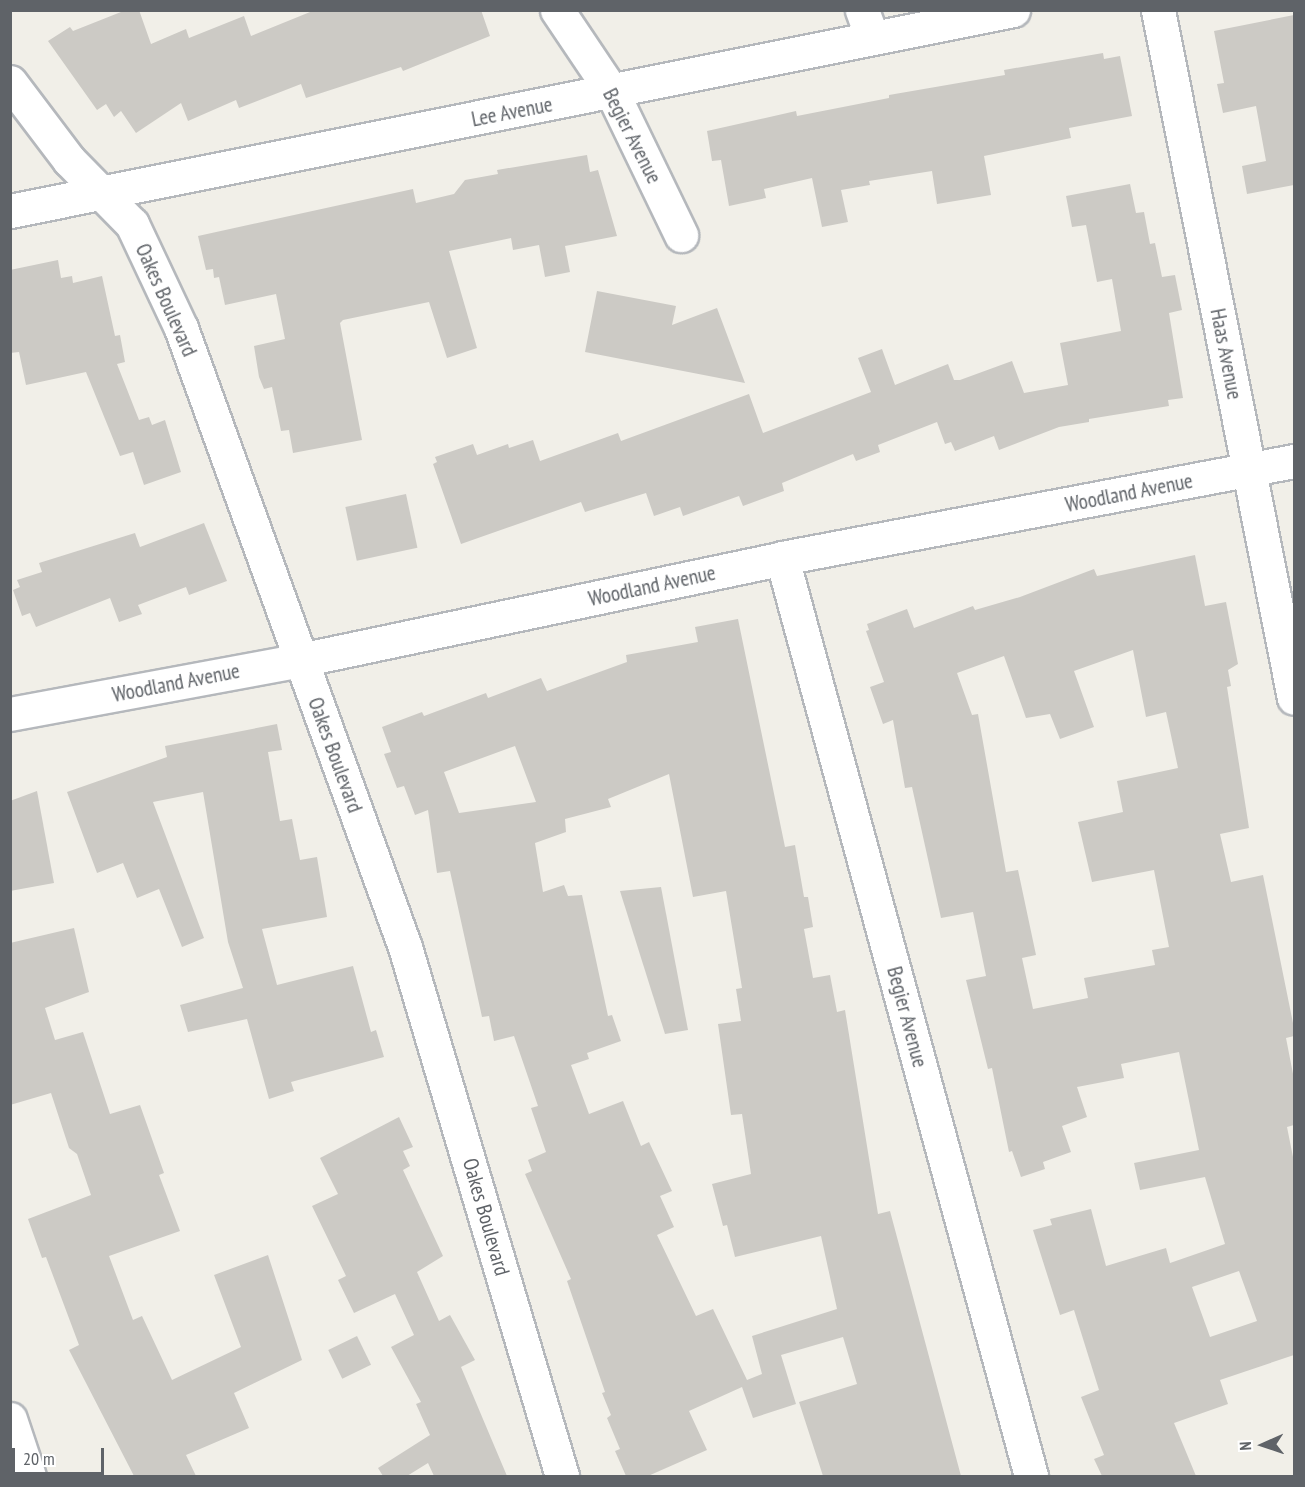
<!DOCTYPE html>
<html>
<head>
<meta charset="utf-8">
<style>
  body { margin:0 }
  #map { position:relative; width:1305px; height:1487px; overflow:hidden; background:#f1efe8; font-family:"PT Sans Narrow",sans-serif }
  div>[style] { position:absolute }
  [style*='--x'] { left:calc(var(--x)*1px); top:calc(var(--y)*1px); width:calc(var(--w)*1px); rotate:calc(var(--a)*1deg) }
  .building>* { inset:0; background:#cccac5; transform-origin:0 0 }
  .roads { filter:drop-shadow(2px 0 #b5b8bc) drop-shadow(-2px 0 #b5b8bc) drop-shadow(0 2px #b5b8bc) drop-shadow(0 -2px #b5b8bc) }
  .minor>* { height:33px; margin:-16.5px; padding:0 16.5px; transform-origin:16.5px; border-radius:16.5px; background:#fff }
  .tertiary>* { height:33px; margin:-16.5px; padding:0 16.5px; transform-origin:16.5px; border-radius:16.5px; background:#fff }
  span { translate:-50% -50%; white-space:nowrap; text-align:center; line-height:1.15; -webkit-text-stroke:6px #fff; paint-order:stroke }
  .street-label { font-size:21px; color:#5f6368 }
  .frame { position:absolute; inset:0; border:12px solid #5f6368; pointer-events:none }
  .north { position:absolute; left:1233px; top:1415px; width:60px; height:60px; -webkit-text-stroke:4px #fff; paint-order:stroke; rotate:267deg; font-size:16px; font-weight:700; line-height:24px; text-align:center; color:#5f6368 }
  .north::after { content:''; display:block; margin:auto; width:21px; height:27px; background:#5f6368; clip-path:polygon(50% 0,100% 100%,50% 72%,0 100%) }
  .scale { position:absolute; left:12px; top:1448px; width:92px; height:27px; box-sizing:border-box; border:3px solid #5f6368; border-top:0; padding-left:8px; font-size:18px; line-height:21px; white-space:nowrap; color:#5f6368; -webkit-text-stroke:4px #fff; paint-order:stroke }
</style>
</head>
<body>
<div id="map">
  <div class="building">
    <i style="clip-path:polygon(126px 10px,139px 10px,151px 44px,186px 29px,189px 38px,244px 16px,251px 36px,315px 10px,481px 10px,490px 36px,403px 71px,401px 67px,306px 98px,301px 84px,239px 108px,236px 100px,188px 121px,181px 103px,136px 133px,121px 111px,114px 117px,106px 104px,97px 110px,48px 41px,70px 27px,73px 31px)"></i>
    <i style="clip-path:polygon(1294px 15px,1294px 185px,1247px 194px,1242px 166px,1266px 161px,1256px 106px,1223px 113px,1217px 84px,1224px 83px,1214px 31px)"></i>
    <i style="clip-path:polygon(1103px 53px,1104px 59px,1120px 56px,1132px 116px,1069px 128px,1071px 138px,984px 156px,991px 195px,937px 204px,932px 171px,869px 181px,870px 185px,841px 190px,848px 222px,822px 227px,812px 178px,764px 189px,766px 198px,729px 206px,721px 160px,712px 161px,707px 131px,796px 111px,797px 116px,889px 98px,889px 95px,1005px 75px,1004px 70px)"></i>
    <i style="clip-path:polygon(587px 155px,590px 172px,598px 170px,617px 236px,565px 246px,570px 272px,545px 277px,539px 245px,513px 250px,511px 238px,449px 251px,477px 348px,447px 358px,429px 302px,343px 320px,340px 323px,362px 440px,293px 453px,289px 430px,281px 431px,272px 387px,264px 389px,259px 377px,254px 346px,285px 339px,276px 294px,225px 305px,219px 277px,214px 278px,213px 269px,206px 270px,198px 236px,413px 189px,416px 203px,454px 194px,465px 180px,498px 174px,497px 170px)"></i>
    <i style="clip-path:polygon(1130px 184px,1136px 213px,1144px 212px,1150px 244px,1155px 243px,1162px 277px,1175px 275px,1182px 310px,1169px 313px,1183px 398px,1168px 400px,1169px 406px,1089px 419px,1089px 422px,1059px 427px,999px 450px,994px 436px,955px 451px,951px 442px,945px 444px,937px 422px,878px 445px,880px 452px,856px 461px,853px 454px,782px 483px,784px 491px,743px 506px,739px 496px,683px 516px,680px 507px,654px 516px,646px 493px,585px 512px,581px 502px,461px 544px,433px 464px,437px 462px,435px 457px,473px 444px,477px 455px,508px 444px,509px 448px,533px 440px,540px 461px,618px 433px,621px 441px,749px 394px,763px 433px,871px 392px,858px 358px,882px 349px,895px 385px,948px 364px,954px 380px,960px 380px,1012px 361px,1024px 393px,1068px 385px,1060px 343px,1121px 331px,1112px 279px,1097px 282px,1086px 225px,1072px 227px,1066px 196px)"></i>
    <i style="clip-path:polygon(58px 260px,61px 278px,72px 276px,73px 283px,102px 276px,115px 336px,120px 335px,125px 362px,117px 364px,139px 420px,149px 417px,152px 425px,165px 420px,181px 472px,144px 485px,133px 452px,120px 456px,86px 372px,26px 385px,19px 352px,10px 353px,10px 270px)"></i>
    <i style="clip-path:polygon(597px 291px,676px 306px,672px 325px,717px 308px,745px 383px,585px 352px)"></i>
    <i style="left:406px;top:494px;width:55px;height:62px;rotate:78deg"></i>
    <i style="clip-path:polygon(204px 523px,227px 581px,189px 595px,186px 587px,138px 605px,142px 614px,119px 622px,110px 598px,36px 627px,30px 613px,22px 616px,13px 590px,20px 587px,17px 580px,42px 572px,39px 563px,135px 533px,140px 547px)"></i>
    <i style="clip-path:polygon(evenodd,1195px 555px,1205px 606px,1226px 602px,1238px 664px,1228px 670px,1231px 686px,1227px 687px,1249px 828px,1220px 834px,1231px 882px,1263px 875px,1294px 1028px,1294px 1036px,1286px 1038px,1294px 1079px,1294px 1125px,1287px 1127px,1294px 1162px,1294px 1355px,1220px 1380px,1228px 1404px,1174px 1423px,1196px 1476px,1102px 1476px,1094px 1459px,1104px 1455px,1081px 1397px,1099px 1390px,1074px 1310px,1060px 1315px,1033px 1230px,1052px 1225px,1050px 1219px,1091px 1209px,1106px 1266px,1166px 1248px,1170px 1263px,1225px 1244px,1205px 1177px,1140px 1190px,1134px 1163px,1199px 1150px,1179px 1052px,1121px 1064px,1124px 1078px,1077px 1087px,1087px 1117px,1062px 1126px,1071px 1152px,1043px 1162px,1045px 1169px,1021px 1177px,1012px 1151px,1009px 1152px,992px 1068px,988px 1069px,966px 980px,986px 976px,973px 912px,941px 918px,912px 787px,905px 788px,893px 720px,883px 724px,870px 687px,884px 682px,866px 631px,869px 630px,867px 624px,907px 609px,914px 628px,973px 606px,975px 610px,1020px 597px,1094px 569px,1097px 576px,1195px 555px,1133px 650px,1146px 717px,1166px 712px,1178px 768px,1117px 781px,1123px 812px,1078px 822px,1092px 882px,1154px 870px,1169px 947px,1152px 950px,1155px 965px,1084px 978px,1088px 998px,1033px 1009px,1022px 958px,1036px 955px,1018px 870px,1006px 872px,978px 714px,972px 715px,957px 673px,1004px 656px,1026px 718px,1050px 714px,1060px 739px,1094px 727px,1074px 671px,1133px 650px,1195px 555px,1239px 1271px,1257px 1321px,1210px 1337px,1192px 1287px,1239px 1271px)"></i>
    <i style="clip-path:polygon(evenodd,738px 619px,785px 847px,795px 845px,804px 897px,808px 897px,813px 927px,804px 929px,813px 978px,830px 975px,837px 1012px,845px 1010px,878px 1214px,890px 1211px,961px 1476px,823px 1476px,799px 1402px,857px 1384px,843px 1337px,781px 1355px,796px 1404px,753px 1418px,742px 1387px,689px 1411px,707px 1450px,648px 1476px,626px 1476px,615px 1451px,620px 1449px,607px 1418px,611px 1415px,602px 1393px,605px 1392px,567px 1281px,571px 1279px,525px 1174px,532px 1171px,528px 1160px,546px 1152px,531px 1108px,538px 1106px,514px 1036px,494px 1041px,489px 1016px,482px 1017px,450px 871px,437px 873px,428px 810px,415px 815px,404px 786px,397px 788px,384px 754px,391px 752px,382px 727px,422px 712px,424px 716px,486px 693px,488px 698px,541px 678px,547px 691px,627px 662px,626px 655px,698px 642px,695px 627px,738px 619px,515px 746px,536px 802px,459px 813px,444px 772px,515px 746px,738px 619px,669px 774px,693px 897px,726px 891px,742px 988px,736px 989px,741px 1021px,718px 1024px,731px 1115px,742px 1114px,751px 1174px,712px 1184px,723px 1226px,727px 1225px,735px 1257px,821px 1236px,837px 1309px,752px 1336px,762px 1374px,747px 1380px,713px 1309px,696px 1316px,657px 1235px,674px 1227px,660px 1196px,672px 1191px,649px 1142px,641px 1146px,623px 1101px,589px 1114px,571px 1065px,589px 1059px,587px 1053px,621px 1041px,612px 1015px,608px 1016px,582px 895px,568px 896px,564px 885px,543px 892px,535px 843px,566px 832px,565px 819px,611px 807px,608px 799px,669px 774px)"></i>
    <i style="clip-path:polygon(277px 724px,282px 750px,268px 752px,280px 821px,292px 819px,300px 860px,317px 857px,327px 917px,262px 929px,277px 985px,353px 966px,371px 1032px,376px 1030px,384px 1057px,291px 1082px,294px 1091px,269px 1099px,247px 1019px,188px 1032px,180px 1005px,243px 988px,228px 942px,203px 792px,153px 802px,204px 938px,182px 947px,159px 889px,137px 898px,123px 863px,97px 873px,67px 792px,167px 757px,165px 746px)"></i>
    <i style="clip-path:polygon(37px 791px,54px 883px,10px 891px,10px 801px)"></i>
    <i style="clip-path:polygon(661px 887px,688px 1030px,665px 1034px,620px 891px)"></i>
    <i style="clip-path:polygon(74px 928px,89px 992px,45px 1008px,55px 1040px,83px 1032px,110px 1114px,140px 1105px,164px 1173px,159px 1175px,180px 1231px,109px 1256px,133px 1320px,142px 1316px,172px 1380px,241px 1347px,214px 1275px,268px 1255px,302px 1360px,234px 1393px,249px 1428px,186px 1455px,196px 1476px,134px 1476px,69px 1350px,79px 1345px,46px 1257px,42px 1258px,28px 1219px,91px 1195px,77px 1154px,69px 1148px,51px 1093px,10px 1105px,10px 943px)"></i>
    <i style="clip-path:polygon(399px 1117px,413px 1147px,403px 1151px,410px 1166px,403px 1170px,443px 1256px,417px 1272px,439px 1321px,450px 1315px,475px 1360px,461px 1367px,507px 1476px,434px 1476px,428px 1463px,407px 1476px,383px 1476px,378px 1468px,430px 1435px,416px 1404px,421px 1402px,391px 1347px,414px 1335px,395px 1294px,354px 1313px,338px 1280px,346px 1276px,312px 1206px,338px 1194px,320px 1158px)"></i>
    <i style="left:357px;top:1336px;width:32px;height:32px;rotate:64deg"></i>
  </div>
  <div class="roads">
    <div class="minor">
      <i style="--x:557;--y:10;--w:99;--a:56.1"></i>
      <i style="--x:612;--y:92;--w:159;--a:64.2"></i>
      <i style="--x:862;--y:10;--w:29;--a:70"></i>
      <i style="--x:1158;--y:10;--w:701;--a:78.82"></i>
      <i style="--x:10;--y:82;--w:98;--a:52.9"></i>
      <i style="--x:69;--y:160;--w:90;--a:45.5"></i>
      <i style="--x:132;--y:224;--w:115;--a:64.8"></i>
      <i style="--x:181;--y:328;--w:658;--a:70.11"></i>
      <i style="--x:405;--y:947;--w:552;--a:73.47"></i>
      <i style="--x:10;--y:211;--w:1023;--a:-11.33"></i>
      <i style="--x:782;--y:558;--w:951;--a:74.82"></i>
      <i style="--x:10;--y:714;--w:295;--a:-10.5"></i>
      <i style="--x:300;--y:660;--w:493;--a:-11.9"></i>
      <i style="--x:782;--y:558;--w:521;--a:-10.73"></i>
    </div>
    <div class="tertiary">
      <i style="--x:10;--y:1419;--w:60;--a:71.6"></i>
    </div>
  </div>
  <div class="street-label">
    <span style="left:512px;top:112px;rotate:-11deg">Lee Avenue</span>
    <span style="left:632px;top:136px;rotate:63deg">Begier Avenue</span>
    <span style="left:166px;top:300px;rotate:66deg">Oakes Boulevard</span>
    <span style="left:1226px;top:354px;rotate:79deg">Haas Avenue</span>
    <span style="left:1129px;top:493px;rotate:-11deg">Woodland Avenue</span>
    <span style="left:652px;top:586px;rotate:-12deg">Woodland Avenue</span>
    <span style="left:176px;top:683px;rotate:-11deg">Woodland Avenue</span>
    <span style="left:335px;top:755px;rotate:70deg">Oakes Boulevard</span>
    <span style="left:907px;top:1017px;rotate:75deg">Begier Avenue</span>
    <span style="left:486px;top:1217px;rotate:74deg">Oakes Boulevard</span>
  </div>
  <div class="frame"></div>
  <div class="north">N</div>
  <div class="scale">20 m</div>
</div>
</body>
</html>
